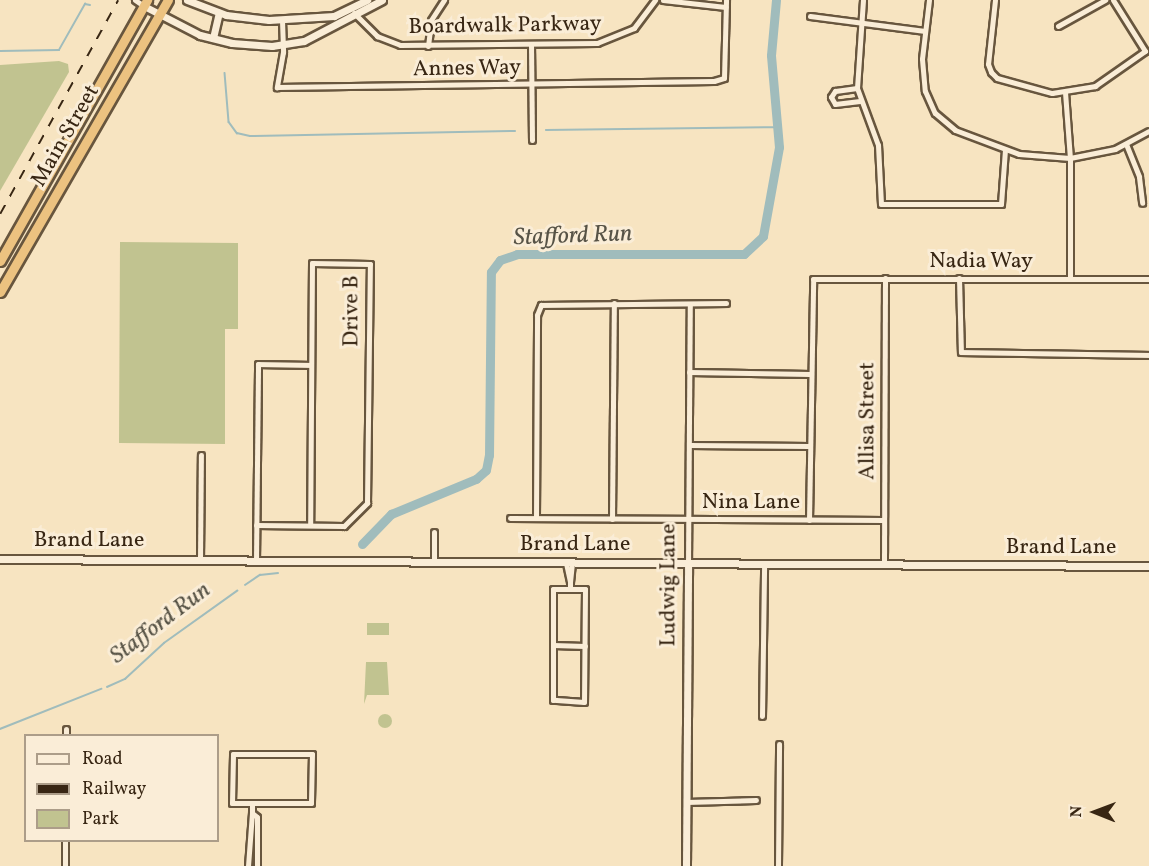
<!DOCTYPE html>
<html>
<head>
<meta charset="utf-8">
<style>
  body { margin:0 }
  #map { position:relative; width:1149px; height:866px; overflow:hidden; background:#f7e4c1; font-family:Vollkorn,serif }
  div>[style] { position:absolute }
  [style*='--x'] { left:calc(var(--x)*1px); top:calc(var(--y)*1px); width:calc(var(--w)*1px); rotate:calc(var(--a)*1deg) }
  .green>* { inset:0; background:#c1c390; transform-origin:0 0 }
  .round { border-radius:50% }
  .stream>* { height:1.5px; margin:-0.75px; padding:0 0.75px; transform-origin:0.75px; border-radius:0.75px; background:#a0bcbc }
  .river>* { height:9px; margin:-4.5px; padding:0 4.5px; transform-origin:4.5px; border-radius:4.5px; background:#a0bcbc }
  .roads { filter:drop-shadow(2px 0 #68563e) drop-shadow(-2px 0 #68563e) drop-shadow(0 2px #68563e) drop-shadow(0 -2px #68563e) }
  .minor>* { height:5px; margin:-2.5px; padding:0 2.5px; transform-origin:2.5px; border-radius:2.5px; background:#faedd7 }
  .tertiary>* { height:7px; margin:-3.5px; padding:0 3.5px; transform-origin:3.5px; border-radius:3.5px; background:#faedd7 }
  .trunk>* { height:9px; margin:-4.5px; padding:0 4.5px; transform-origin:4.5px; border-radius:4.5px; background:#ecc280 }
  .rail>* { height:1.5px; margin-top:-0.75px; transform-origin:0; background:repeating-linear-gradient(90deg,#382613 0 10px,transparent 0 20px) }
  span { translate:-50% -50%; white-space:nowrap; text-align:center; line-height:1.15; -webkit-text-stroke:6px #faedd7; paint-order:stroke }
  .street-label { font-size:22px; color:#382613 }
  .water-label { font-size:24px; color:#575346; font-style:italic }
  .legend { position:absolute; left:24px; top:734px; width:195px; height:108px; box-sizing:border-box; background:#faedd7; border:2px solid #ac9d89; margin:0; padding:8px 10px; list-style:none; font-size:18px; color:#382613 }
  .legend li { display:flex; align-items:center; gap:12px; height:30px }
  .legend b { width:30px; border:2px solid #ac9d89 }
  .north { position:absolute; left:1065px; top:782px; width:60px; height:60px; -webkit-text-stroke:4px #faedd7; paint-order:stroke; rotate:271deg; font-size:16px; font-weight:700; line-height:24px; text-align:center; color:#382613 }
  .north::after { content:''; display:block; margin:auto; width:21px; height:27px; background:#382613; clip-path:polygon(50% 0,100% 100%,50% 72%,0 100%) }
</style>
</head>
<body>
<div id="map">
  <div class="green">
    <i style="clip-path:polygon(59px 61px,68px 64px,69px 72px,0 191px,0 65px)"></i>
    <i style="clip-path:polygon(120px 242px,238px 243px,238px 329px,225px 329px,225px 444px,119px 443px)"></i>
    <i style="left:367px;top:623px;width:22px;height:12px"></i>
    <i style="clip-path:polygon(366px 662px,387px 662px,389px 695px,367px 695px,364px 704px)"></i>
    <i class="round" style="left:378px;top:714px;width:14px;height:14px"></i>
  </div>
  <div class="stream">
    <i style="--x:0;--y:51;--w:59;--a:-1"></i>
    <i style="--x:59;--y:50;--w:53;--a:-60.5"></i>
    <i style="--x:85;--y:4;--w:5;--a:11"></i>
    <i style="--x:225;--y:73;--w:49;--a:85.3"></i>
    <i style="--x:229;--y:122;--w:14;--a:54"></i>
    <i style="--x:237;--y:133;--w:13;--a:13"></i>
    <i style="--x:250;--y:136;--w:265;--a:-1.1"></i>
    <i style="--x:546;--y:130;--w:232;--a:-0.7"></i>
    <i style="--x:245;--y:585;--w:18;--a:-34"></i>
    <i style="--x:260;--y:575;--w:18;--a:-6"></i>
    <i style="--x:107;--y:687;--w:20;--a:-24"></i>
    <i style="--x:125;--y:679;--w:53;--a:-42.7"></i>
    <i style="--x:164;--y:643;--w:90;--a:-35.5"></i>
    <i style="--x:0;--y:729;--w:109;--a:-21.6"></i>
  </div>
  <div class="river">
    <i style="--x:362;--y:544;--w:42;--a:-46"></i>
    <i style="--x:391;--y:514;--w:92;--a:-22.4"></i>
    <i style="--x:476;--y:479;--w:13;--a:-42"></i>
    <i style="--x:486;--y:470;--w:15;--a:-79"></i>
    <i style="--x:489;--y:455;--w:183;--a:-89.4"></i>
    <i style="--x:491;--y:272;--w:15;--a:-53"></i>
    <i style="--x:500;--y:260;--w:18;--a:-19"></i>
    <i style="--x:517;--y:254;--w:227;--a:0"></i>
    <i style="--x:744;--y:254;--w:26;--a:-43"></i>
    <i style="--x:763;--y:236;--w:90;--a:-79.8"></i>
    <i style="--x:779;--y:147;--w:92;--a:-95"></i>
    <i style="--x:771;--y:55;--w:55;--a:-84.8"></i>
  </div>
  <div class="roads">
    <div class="minor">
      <i style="--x:135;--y:0;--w:11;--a:34"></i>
      <i style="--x:663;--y:0;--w:63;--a:6.3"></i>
      <i style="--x:863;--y:0;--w:88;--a:93.9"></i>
      <i style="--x:857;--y:88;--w:61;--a:69.8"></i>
      <i style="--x:878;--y:145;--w:59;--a:87.1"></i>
      <i style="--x:881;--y:204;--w:120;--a:0"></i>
      <i style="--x:1001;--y:204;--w:54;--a:-85.8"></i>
      <i style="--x:929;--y:0;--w:59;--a:96.8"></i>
      <i style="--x:922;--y:59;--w:32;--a:85"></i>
      <i style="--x:925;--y:91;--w:24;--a:66"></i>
      <i style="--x:935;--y:113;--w:26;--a:40"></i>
      <i style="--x:955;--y:130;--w:68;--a:20.6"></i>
      <i style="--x:1019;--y:154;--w:51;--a:4.5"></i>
      <i style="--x:1070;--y:158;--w:46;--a:-11.3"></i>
      <i style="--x:1115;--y:149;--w:38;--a:-28"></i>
      <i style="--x:995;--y:0;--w:64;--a:96.2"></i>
      <i style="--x:988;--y:64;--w:9;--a:69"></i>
      <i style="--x:991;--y:72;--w:8;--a:45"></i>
      <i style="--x:997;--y:78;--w:57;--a:15.3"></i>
      <i style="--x:1052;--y:93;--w:44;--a:-9.2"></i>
      <i style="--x:1095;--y:86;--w:61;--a:-35"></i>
      <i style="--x:1145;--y:51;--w:60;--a:-122.1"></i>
      <i style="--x:354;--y:13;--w:33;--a:45"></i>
      <i style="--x:377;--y:36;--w:25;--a:21"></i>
      <i style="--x:400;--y:45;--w:197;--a:-0.6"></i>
      <i style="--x:597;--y:43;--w:40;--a:-22"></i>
      <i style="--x:634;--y:28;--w:35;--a:-53"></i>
      <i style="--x:810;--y:16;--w:116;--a:7.4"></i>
      <i style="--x:282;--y:20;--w:32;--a:88"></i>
      <i style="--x:283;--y:52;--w:36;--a:100"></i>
      <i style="--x:277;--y:87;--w:437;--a:-0.8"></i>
      <i style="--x:714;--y:81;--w:10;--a:-17"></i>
      <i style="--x:724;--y:78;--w:78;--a:-88.5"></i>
      <i style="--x:1058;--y:26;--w:54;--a:-29"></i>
      <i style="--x:531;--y:44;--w:96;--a:89.4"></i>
      <i style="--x:428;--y:46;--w:26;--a:-83"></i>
      <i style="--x:431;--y:20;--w:24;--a:-57"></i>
      <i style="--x:857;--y:88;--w:22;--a:172"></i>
      <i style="--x:835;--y:91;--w:7;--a:124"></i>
      <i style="--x:831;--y:97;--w:8;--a:60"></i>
      <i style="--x:835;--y:104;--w:25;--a:-7"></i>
      <i style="--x:1065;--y:92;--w:66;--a:85.7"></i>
      <i style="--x:1070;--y:158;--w:121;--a:90"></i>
      <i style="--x:1126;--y:144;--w:35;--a:68"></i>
      <i style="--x:1139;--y:177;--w:26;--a:83"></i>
      <i style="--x:959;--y:278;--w:74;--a:88.5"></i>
      <i style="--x:961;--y:352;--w:188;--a:0.9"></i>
      <i style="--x:689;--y:372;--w:121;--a:0.9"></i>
      <i style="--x:689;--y:445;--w:120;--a:0.5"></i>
      <i style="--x:510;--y:518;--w:374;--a:0.3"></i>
      <i style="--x:536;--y:518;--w:203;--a:-89.7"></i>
      <i style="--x:537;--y:315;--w:11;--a:-68"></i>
      <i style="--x:541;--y:305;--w:185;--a:-0.6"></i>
      <i style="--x:612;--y:519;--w:216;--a:-89.5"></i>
      <i style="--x:809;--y:520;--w:241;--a:-89"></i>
      <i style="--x:813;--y:279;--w:336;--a:0"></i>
      <i style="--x:256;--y:525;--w:88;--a:0.7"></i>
      <i style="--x:344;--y:526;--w:33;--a:-45"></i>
      <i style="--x:367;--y:503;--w:239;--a:-89.3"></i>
      <i style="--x:370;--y:264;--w:58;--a:-179"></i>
      <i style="--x:312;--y:263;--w:262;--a:90.4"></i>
      <i style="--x:200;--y:560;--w:105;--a:-89.5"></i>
      <i style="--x:256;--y:560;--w:196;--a:-89.4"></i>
      <i style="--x:258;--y:364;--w:53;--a:1.1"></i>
      <i style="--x:434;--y:562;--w:30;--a:-90"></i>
      <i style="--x:566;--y:563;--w:19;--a:78"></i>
      <i style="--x:570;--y:582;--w:19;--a:-84"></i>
      <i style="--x:688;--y:563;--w:259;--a:-89.6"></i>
      <i style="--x:884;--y:565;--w:287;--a:-89.8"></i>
      <i style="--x:570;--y:589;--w:15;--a:0"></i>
      <i style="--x:585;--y:589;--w:113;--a:90.5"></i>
      <i style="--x:584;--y:702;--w:31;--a:-176"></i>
      <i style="--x:553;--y:700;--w:111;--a:-90"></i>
      <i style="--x:553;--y:589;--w:17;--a:0"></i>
      <i style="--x:570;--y:589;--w:7;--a:-90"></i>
      <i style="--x:553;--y:645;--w:32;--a:2"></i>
      <i style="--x:762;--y:716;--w:152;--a:-89.2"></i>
      <i style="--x:66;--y:736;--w:7;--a:-90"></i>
      <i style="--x:686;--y:802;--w:70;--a:-1.6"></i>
      <i style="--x:252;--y:813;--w:10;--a:-90"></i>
      <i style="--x:252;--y:803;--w:20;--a:180"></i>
      <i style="--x:232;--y:803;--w:49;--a:-88.8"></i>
      <i style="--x:233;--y:754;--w:79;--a:0"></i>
      <i style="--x:312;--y:754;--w:49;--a:91.2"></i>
      <i style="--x:311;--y:803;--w:59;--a:180"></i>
      <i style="--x:65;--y:866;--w:26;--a:-90"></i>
      <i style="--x:248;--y:866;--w:53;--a:-85.7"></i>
      <i style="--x:252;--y:813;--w:6;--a:39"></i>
      <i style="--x:257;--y:817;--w:49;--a:90"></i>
      <i style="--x:778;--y:866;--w:122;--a:-89.5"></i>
    </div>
    <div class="tertiary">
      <i style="--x:187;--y:0;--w:42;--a:21"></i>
      <i style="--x:226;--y:15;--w:43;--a:6.6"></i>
      <i style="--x:269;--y:20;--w:65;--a:-3.5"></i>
      <i style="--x:334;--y:16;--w:37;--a:-26"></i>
      <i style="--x:144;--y:6;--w:63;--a:27.4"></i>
      <i style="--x:200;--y:35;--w:33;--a:14"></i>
      <i style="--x:232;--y:43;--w:40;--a:4.3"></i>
      <i style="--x:272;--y:46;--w:32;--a:-9"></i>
      <i style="--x:304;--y:41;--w:88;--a:-27.7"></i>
      <i style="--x:213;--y:38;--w:26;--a:-77"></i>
      <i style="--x:0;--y:559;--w:1149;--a:0.35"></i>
      <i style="--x:686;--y:866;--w:303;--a:-89.6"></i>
    </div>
    <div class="trunk">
      <i style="--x:0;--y:261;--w:300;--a:-60.6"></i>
      <i style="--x:0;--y:292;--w:337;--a:-60.1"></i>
    </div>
  </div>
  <div class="rail">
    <i style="--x:0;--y:214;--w:244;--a:-61.1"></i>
  </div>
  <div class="street-label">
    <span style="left:505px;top:26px;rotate:-1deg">Boardwalk Parkway</span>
    <span style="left:467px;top:69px;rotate:-1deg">Annes Way</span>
    <span style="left:66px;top:136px;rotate:-60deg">Main Street</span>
    <span style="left:981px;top:262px">Nadia Way</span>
    <span style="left:352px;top:311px;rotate:-90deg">Drive B</span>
    <span style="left:868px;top:421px;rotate:-90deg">Allisa Street</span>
    <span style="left:751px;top:503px">Nina Lane</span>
    <span style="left:89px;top:541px">Brand Lane</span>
    <span style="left:575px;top:545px">Brand Lane</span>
    <span style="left:1061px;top:548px">Brand Lane</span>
    <span style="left:669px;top:585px;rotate:-90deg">Ludwig Lane</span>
  </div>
  <div class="water-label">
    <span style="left:573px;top:237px;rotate:-2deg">Stafford Run</span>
    <span style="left:161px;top:624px;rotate:-37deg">Stafford Run</span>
  </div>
  <ul class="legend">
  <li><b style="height:8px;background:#faedd7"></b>Road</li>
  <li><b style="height:8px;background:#382613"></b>Railway</li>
  <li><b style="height:16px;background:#c1c390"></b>Park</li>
  </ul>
  <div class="north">N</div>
</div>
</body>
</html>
